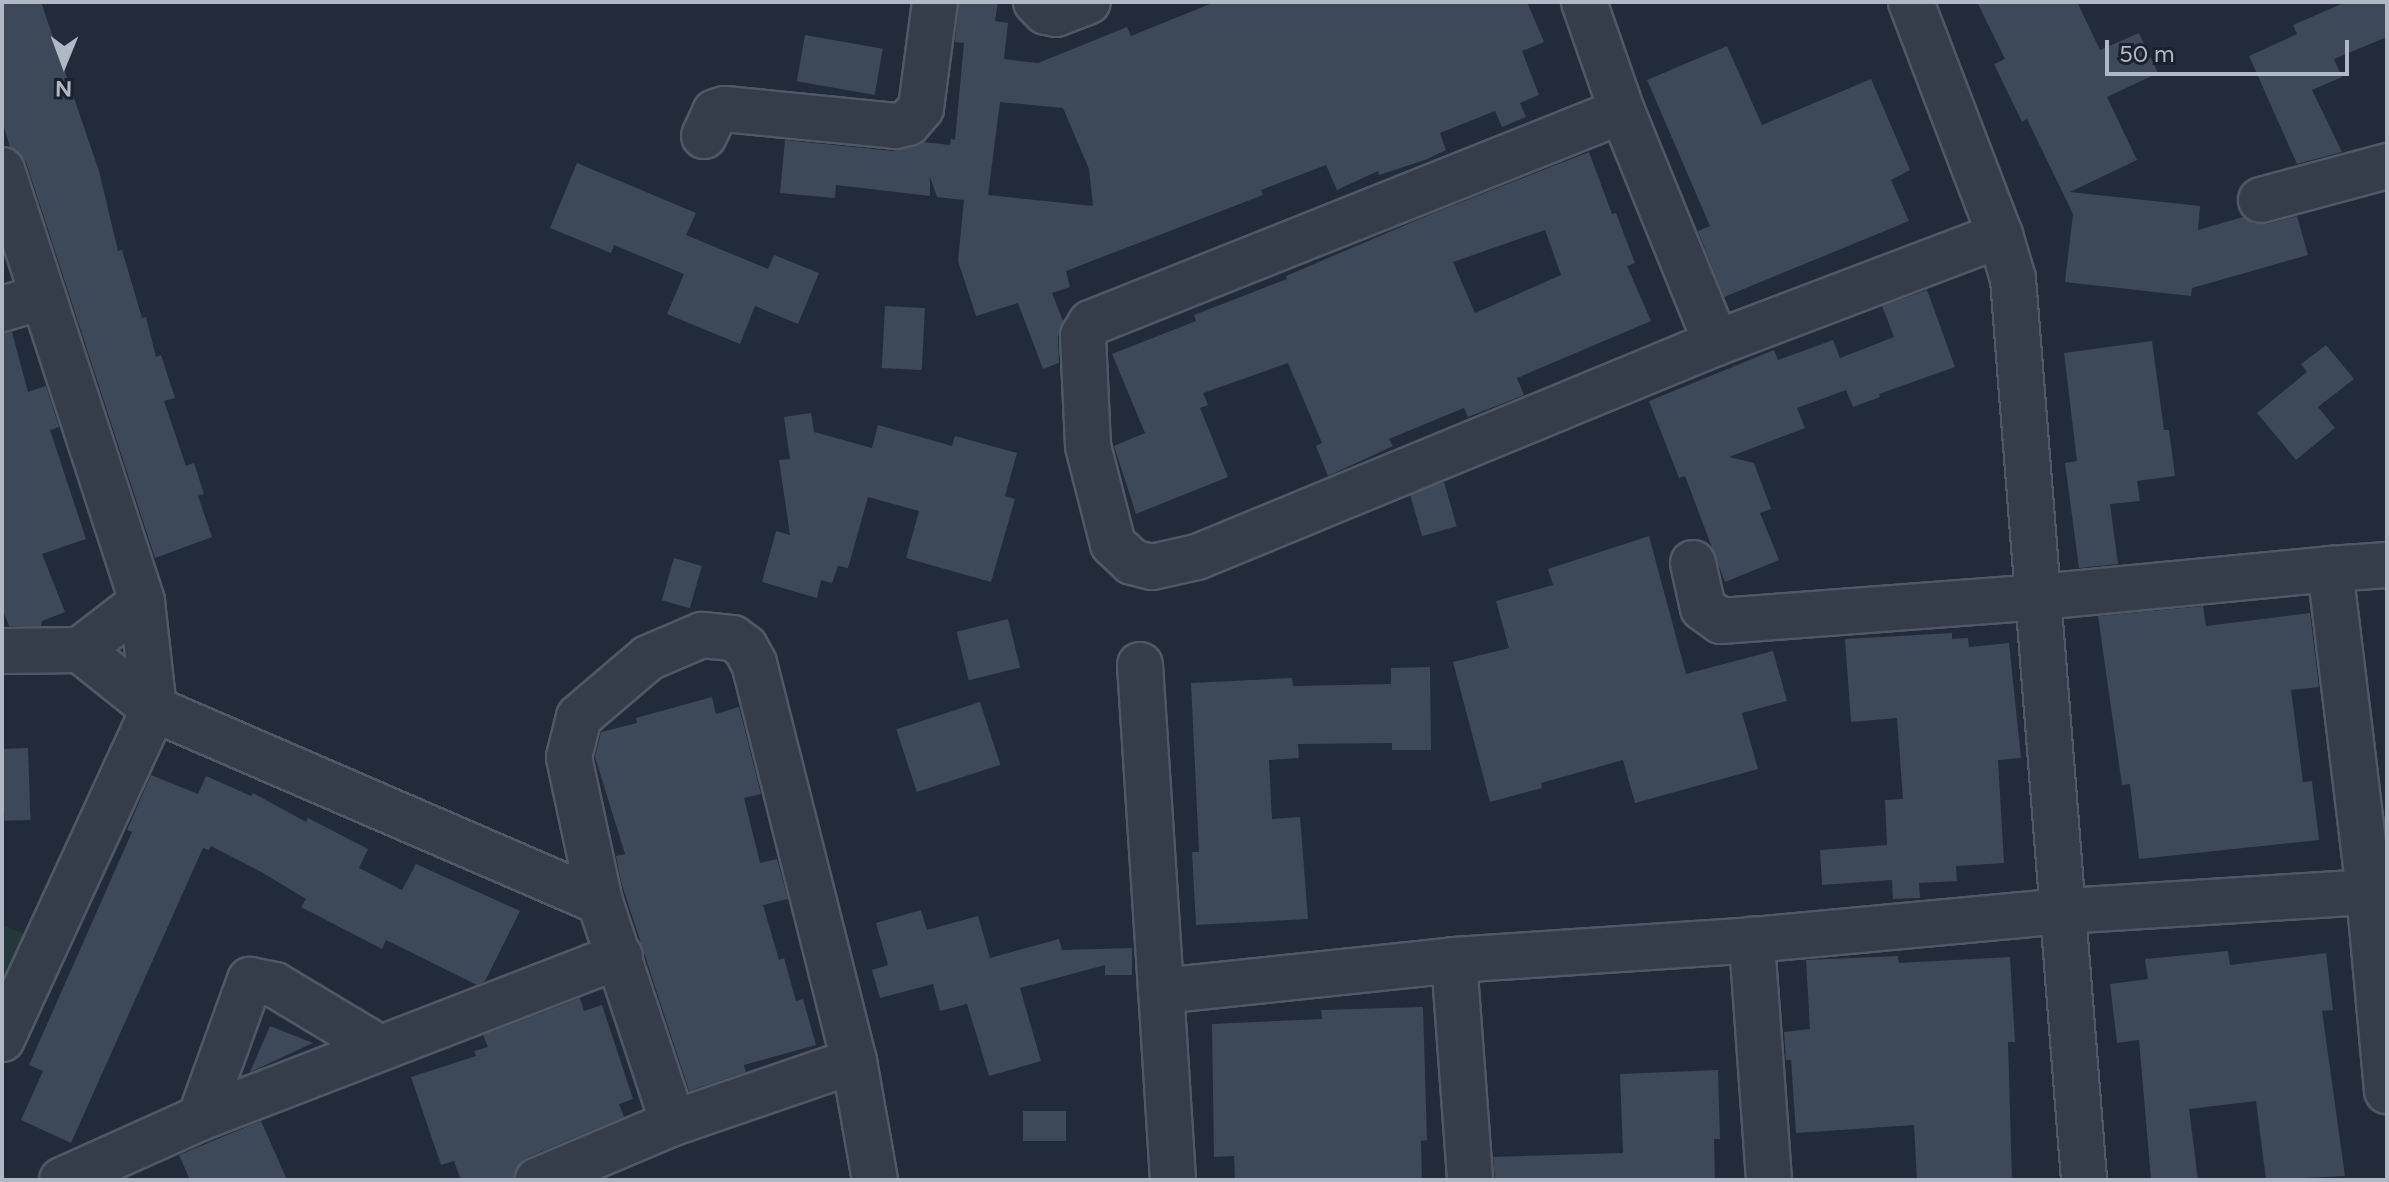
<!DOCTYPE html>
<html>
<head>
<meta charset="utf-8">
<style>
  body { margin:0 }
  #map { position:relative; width:2389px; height:1182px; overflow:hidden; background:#212b3a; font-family:Figtree,sans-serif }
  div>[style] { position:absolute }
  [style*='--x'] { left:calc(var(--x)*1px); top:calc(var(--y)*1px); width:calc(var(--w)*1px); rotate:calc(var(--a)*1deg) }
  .green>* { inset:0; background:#23383b }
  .building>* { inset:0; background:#3d4959; transform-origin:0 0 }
  .roads { filter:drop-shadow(2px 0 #505865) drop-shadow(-2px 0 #505865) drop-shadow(0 2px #505865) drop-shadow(0 -2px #505865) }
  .minor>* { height:44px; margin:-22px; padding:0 22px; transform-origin:22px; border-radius:22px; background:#353d4a }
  span { translate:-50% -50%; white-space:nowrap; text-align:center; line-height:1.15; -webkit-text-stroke:7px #1a222f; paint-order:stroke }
  .frame { position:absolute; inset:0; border:4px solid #b0b8c6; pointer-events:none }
  .north { position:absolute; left:24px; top:24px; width:80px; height:80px; -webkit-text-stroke:6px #1a222f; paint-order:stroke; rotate:181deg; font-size:22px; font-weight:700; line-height:32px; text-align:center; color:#b0b8c6 }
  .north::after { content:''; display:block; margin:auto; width:28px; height:36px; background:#b0b8c6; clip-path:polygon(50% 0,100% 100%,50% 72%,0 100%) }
  .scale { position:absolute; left:2105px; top:40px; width:244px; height:36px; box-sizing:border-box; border:4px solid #b0b8c6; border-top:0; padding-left:10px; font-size:24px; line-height:28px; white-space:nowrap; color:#b0b8c6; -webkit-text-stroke:6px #1a222f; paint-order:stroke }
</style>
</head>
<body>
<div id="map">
  <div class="green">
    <i style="clip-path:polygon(2px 925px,29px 936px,2px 999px)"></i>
  </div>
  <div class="building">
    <i style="clip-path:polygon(2px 2px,41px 2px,99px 171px,118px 251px,122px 250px,142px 318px,146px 317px,156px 357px,161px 355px,175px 398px,164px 401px,186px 466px,194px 463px,204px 494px,198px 496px,212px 537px,155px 558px,26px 162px,19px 152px,10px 147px,2px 121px)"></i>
    <i style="clip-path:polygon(evenodd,959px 2px,998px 2px,995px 21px,1008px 23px,1004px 59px,1038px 63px,1127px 27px,1131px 36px,1215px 2px,1527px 2px,1544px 42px,1522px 51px,1539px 95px,1520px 103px,1526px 117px,1502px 127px,1495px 111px,1440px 133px,1446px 150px,1425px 160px,1379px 175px,1378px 171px,1337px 190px,1326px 165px,1261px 190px,1263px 195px,1066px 271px,1070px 287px,1052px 293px,1063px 321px,1058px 337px,1059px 363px,1043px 369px,1018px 303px,976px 316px,958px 261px,964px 200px,937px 197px,930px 177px,930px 196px,836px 185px,835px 198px,780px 193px,785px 140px,893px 151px,923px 142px,950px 145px,951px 139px,955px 140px,964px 43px,955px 42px,959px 2px,1000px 102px,1063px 108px,1089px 169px,1093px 206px,988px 195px,1000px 102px)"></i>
    <i style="clip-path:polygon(1977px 2px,2077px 2px,2100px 50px,2139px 33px,2158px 73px,2107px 97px,2137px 160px,2070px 192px,2200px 206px,2198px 230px,2243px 217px,2254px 224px,2267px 224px,2297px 216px,2308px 255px,2192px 288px,2191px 296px,2065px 282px,2073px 214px,2027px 119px,2022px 122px,1994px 64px,2005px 59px)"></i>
    <i style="clip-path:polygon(2346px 2px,2387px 2px,2387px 37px,2334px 59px,2342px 77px,2312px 90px,2342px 152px,2297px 164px,2249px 56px,2297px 34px,2293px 25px)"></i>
    <i style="left:805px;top:35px;width:79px;height:47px;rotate:10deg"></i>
    <i style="clip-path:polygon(1727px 46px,1762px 125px,1871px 79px,1910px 170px,1891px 180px,1909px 221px,1724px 297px,1698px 231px,1710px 226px,1647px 80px)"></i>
    <i style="clip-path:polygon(evenodd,1589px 152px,1612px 214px,1616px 213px,1635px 263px,1627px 266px,1651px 321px,1517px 378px,1524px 395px,1468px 417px,1464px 408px,1389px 439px,1393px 446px,1328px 476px,1316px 446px,1322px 443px,1288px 363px,1203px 393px,1208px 405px,1200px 408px,1228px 477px,1136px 514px,1114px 446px,1145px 433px,1112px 354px,1196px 321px,1194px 315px,1287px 279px,1286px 276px,1429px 215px,1589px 152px,1545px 230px,1561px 275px,1475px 313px,1453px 262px,1545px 230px)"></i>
    <i style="clip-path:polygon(577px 163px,696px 213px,686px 235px,768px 269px,774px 255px,819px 273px,798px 324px,755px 306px,740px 344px,667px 314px,684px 274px,614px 245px,611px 253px,550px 228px)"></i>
    <i style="clip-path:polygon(1927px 290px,1955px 367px,1879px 394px,1880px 397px,1853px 407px,1846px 390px,1797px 408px,1805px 428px,1729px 457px,1754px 463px,1771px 509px,1760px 513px,1779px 560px,1725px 582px,1685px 476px,1679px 478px,1649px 401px,1774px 350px,1778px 360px,1833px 340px,1840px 358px,1894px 337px,1882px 306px)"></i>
    <i style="left:885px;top:306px;width:40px;height:62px;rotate:3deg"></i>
    <i style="clip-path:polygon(12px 332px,28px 392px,46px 386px,59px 427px,50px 430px,86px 539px,42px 554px,65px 612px,42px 621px,41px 626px,9px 626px,2px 608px,2px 333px)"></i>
    <i style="clip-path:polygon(2152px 341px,2164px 430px,2169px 430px,2175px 476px,2137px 481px,2140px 501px,2110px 504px,2118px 564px,2079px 568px,2065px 463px,2077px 461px,2064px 353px)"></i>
    <i style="clip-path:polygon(2326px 345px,2354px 379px,2318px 407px,2335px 428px,2296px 460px,2257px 413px,2307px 372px,2301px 364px)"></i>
    <i style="clip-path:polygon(811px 413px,814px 432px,872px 448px,878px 425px,952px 446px,955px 436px,1017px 453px,1005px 496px,1015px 499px,991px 582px,906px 558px,919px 511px,868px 497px,848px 568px,838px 566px,832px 583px,821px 580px,817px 598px,762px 582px,776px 531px,790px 535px,779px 460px,790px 459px,784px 417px)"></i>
    <i style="left:1444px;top:482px;width:46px;height:36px;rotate:74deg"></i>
    <i style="clip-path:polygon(1649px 536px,1686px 674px,1773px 651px,1787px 701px,1742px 713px,1758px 769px,1635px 803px,1623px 760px,1541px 783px,1542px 788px,1490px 802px,1453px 662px,1509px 648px,1496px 601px,1553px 585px,1548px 569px)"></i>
    <i style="left:674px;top:558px;width:29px;height:44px;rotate:16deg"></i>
    <i style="clip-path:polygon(2203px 606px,2206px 626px,2310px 613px,2319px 687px,2291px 690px,2303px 782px,2312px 781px,2319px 840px,2139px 859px,2130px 784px,2122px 785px,2098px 616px)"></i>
    <i style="left:1008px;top:619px;width:50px;height:53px;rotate:76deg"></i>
    <i style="clip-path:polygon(1952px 633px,1952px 639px,1968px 638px,1969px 647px,2009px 643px,2021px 758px,1998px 760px,2004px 863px,1956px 866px,1957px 881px,1919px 883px,1920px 898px,1893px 899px,1892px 880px,1822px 885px,1820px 850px,1887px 845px,1885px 800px,1903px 799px,1897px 718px,1851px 722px,1845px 639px)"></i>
    <i style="clip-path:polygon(1430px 667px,1431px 750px,1392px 750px,1392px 743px,1298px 744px,1299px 758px,1269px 760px,1272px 819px,1300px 817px,1308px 919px,1196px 925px,1192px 852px,1199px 852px,1191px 683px,1292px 678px,1293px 686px,1391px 684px,1391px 668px)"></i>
    <i style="clip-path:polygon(712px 697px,716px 714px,739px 707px,761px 794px,744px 798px,760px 863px,777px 859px,788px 899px,763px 905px,779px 960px,784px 958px,796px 1001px,803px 999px,816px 1045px,744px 1065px,746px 1072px,689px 1091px,621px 882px,616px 856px,625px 854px,595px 757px,601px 732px,637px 723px,636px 718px)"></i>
    <i style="left:980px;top:702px;width:66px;height:88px;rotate:72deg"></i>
    <i style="left:28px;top:748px;width:72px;height:26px;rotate:88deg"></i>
    <i style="clip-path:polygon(151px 775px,198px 794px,206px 776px,251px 796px,253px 793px,306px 822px,308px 818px,368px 849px,359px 868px,402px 890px,416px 864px,520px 911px,485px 981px,477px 985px,386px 940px,382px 949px,301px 907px,306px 899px,263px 873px,211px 846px,209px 850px,203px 848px,71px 1143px,21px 1120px,43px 1071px,29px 1065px,132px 832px,127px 830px)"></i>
    <i style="clip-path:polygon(921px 910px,927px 930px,978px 916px,990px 958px,1059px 939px,1062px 950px,1132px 948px,1132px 975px,1105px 975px,1105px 965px,1020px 988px,1041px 1061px,989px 1076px,967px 1004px,940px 1011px,933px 984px,880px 998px,872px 970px,888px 965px,876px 923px)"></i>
    <i style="clip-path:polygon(2228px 951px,2230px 965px,2326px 953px,2333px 1010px,2322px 1011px,2345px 1176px,2266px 1180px,2256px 1101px,2189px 1109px,2198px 1180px,2151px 1180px,2139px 1040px,2117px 1043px,2110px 984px,2148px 979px,2145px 959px)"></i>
    <i style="clip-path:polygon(1898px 956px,1899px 963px,2010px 957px,2015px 1042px,2008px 1042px,2012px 1180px,1917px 1180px,1914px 1125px,1796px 1133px,1791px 1060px,1786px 1060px,1784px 1032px,1810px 1029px,1806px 960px)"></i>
    <i style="clip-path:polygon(580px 998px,584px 1011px,602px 1005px,633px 1099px,619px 1104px,624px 1117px,528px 1157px,518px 1166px,514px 1180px,461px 1180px,454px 1161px,441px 1165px,411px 1077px,476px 1056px,474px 1051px,488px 1047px,483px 1035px)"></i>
    <i style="clip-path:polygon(1423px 1007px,1427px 1140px,1421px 1141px,1422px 1180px,1235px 1180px,1234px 1156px,1214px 1157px,1212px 1024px,1322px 1019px,1321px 1010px)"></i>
    <i style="clip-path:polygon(270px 1026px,313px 1043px,250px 1072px)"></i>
    <i style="clip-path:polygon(1718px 1070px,1720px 1139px,1714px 1139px,1715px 1180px,1495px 1180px,1493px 1157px,1623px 1153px,1620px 1074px)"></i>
    <i style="left:1066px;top:1111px;width:30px;height:43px;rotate:90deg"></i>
    <i style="clip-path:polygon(261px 1121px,287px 1180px,190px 1180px,179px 1155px)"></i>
  </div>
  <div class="roads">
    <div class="minor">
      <i style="--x:1036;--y:2;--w:14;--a:45"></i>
      <i style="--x:1046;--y:12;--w:10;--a:11"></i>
      <i style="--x:1056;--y:14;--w:34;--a:-21"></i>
      <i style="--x:1584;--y:2;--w:115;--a:70.8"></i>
      <i style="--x:1622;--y:111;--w:250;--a:67.9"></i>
      <i style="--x:1716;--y:343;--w:304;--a:-20.8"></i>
      <i style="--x:1911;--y:2;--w:249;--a:69.1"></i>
      <i style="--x:2000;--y:235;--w:46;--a:73.5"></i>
      <i style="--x:2013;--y:279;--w:904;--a:85.49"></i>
      <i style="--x:1622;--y:111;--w:572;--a:158.24"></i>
      <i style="--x:1091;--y:323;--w:15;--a:122"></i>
      <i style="--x:1083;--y:336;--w:110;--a:87.4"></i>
      <i style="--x:1088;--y:446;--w:101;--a:75.7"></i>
      <i style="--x:1113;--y:544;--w:26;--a:43"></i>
      <i style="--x:1132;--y:562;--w:21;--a:14"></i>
      <i style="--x:1152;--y:567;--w:46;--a:-12.5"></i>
      <i style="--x:1197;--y:557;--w:561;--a:-22.41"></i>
      <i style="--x:704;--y:136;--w:26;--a:-65"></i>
      <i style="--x:715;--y:112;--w:10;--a:-17"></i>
      <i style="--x:725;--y:109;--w:171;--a:5.7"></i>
      <i style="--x:895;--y:126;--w:13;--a:-13"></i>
      <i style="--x:908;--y:123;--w:20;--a:-49"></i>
      <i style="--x:921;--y:108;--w:107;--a:-82.5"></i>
      <i style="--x:2;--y:170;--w:454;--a:72"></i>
      <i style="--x:142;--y:602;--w:78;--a:142.3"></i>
      <i style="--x:80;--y:650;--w:78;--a:179.3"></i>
      <i style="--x:2261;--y:200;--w:131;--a:-15.1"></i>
      <i style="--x:2;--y:309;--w:42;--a:-16.7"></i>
      <i style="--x:1693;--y:563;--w:46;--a:77.5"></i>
      <i style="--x:1703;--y:608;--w:22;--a:36"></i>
      <i style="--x:1721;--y:621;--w:320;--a:-4.3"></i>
      <i style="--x:2040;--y:597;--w:291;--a:-5.5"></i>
      <i style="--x:2387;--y:565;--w:57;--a:176"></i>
      <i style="--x:2330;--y:569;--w:326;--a:83.1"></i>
      <i style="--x:2369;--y:893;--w:199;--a:84.8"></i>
      <i style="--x:80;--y:650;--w:95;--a:38.6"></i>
      <i style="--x:154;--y:709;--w:108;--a:-96.4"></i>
      <i style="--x:1140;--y:665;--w:327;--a:86.3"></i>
      <i style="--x:600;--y:902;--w:148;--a:-102.1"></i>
      <i style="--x:569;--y:757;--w:41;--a:-76"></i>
      <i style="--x:579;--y:717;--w:91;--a:-40.5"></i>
      <i style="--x:648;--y:658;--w:59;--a:-23.1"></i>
      <i style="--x:702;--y:635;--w:31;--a:6"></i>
      <i style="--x:733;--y:638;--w:15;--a:37"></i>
      <i style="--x:745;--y:647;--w:18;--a:61"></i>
      <i style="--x:754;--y:663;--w:410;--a:75.9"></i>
      <i style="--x:854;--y:1061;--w:121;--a:80"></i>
      <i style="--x:1454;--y:960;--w:221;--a:85.8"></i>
      <i style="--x:2;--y:1039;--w:363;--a:-65.3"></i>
      <i style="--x:154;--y:709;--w:486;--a:23.4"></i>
      <i style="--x:600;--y:902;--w:233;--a:71.7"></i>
      <i style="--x:673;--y:1123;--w:147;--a:157.1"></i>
      <i style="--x:200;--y:1118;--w:147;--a:-70.1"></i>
      <i style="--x:250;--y:980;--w:25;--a:11"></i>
      <i style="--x:275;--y:985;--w:122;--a:31"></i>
      <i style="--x:673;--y:1123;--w:191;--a:-18.9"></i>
      <i style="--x:62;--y:1180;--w:151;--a:-24.2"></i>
      <i style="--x:200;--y:1118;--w:450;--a:-21.1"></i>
      <i style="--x:1173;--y:1180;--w:189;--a:-93.6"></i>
      <i style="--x:1161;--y:991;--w:295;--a:-6"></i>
      <i style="--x:1454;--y:960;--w:299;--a:-3.8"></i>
      <i style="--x:1769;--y:1180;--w:241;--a:-94.1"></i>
      <i style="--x:1752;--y:940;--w:314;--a:-5.3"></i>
      <i style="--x:2065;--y:911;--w:323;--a:-3.6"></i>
    </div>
  </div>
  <div class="frame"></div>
  <div class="north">N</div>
  <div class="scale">50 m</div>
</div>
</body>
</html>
